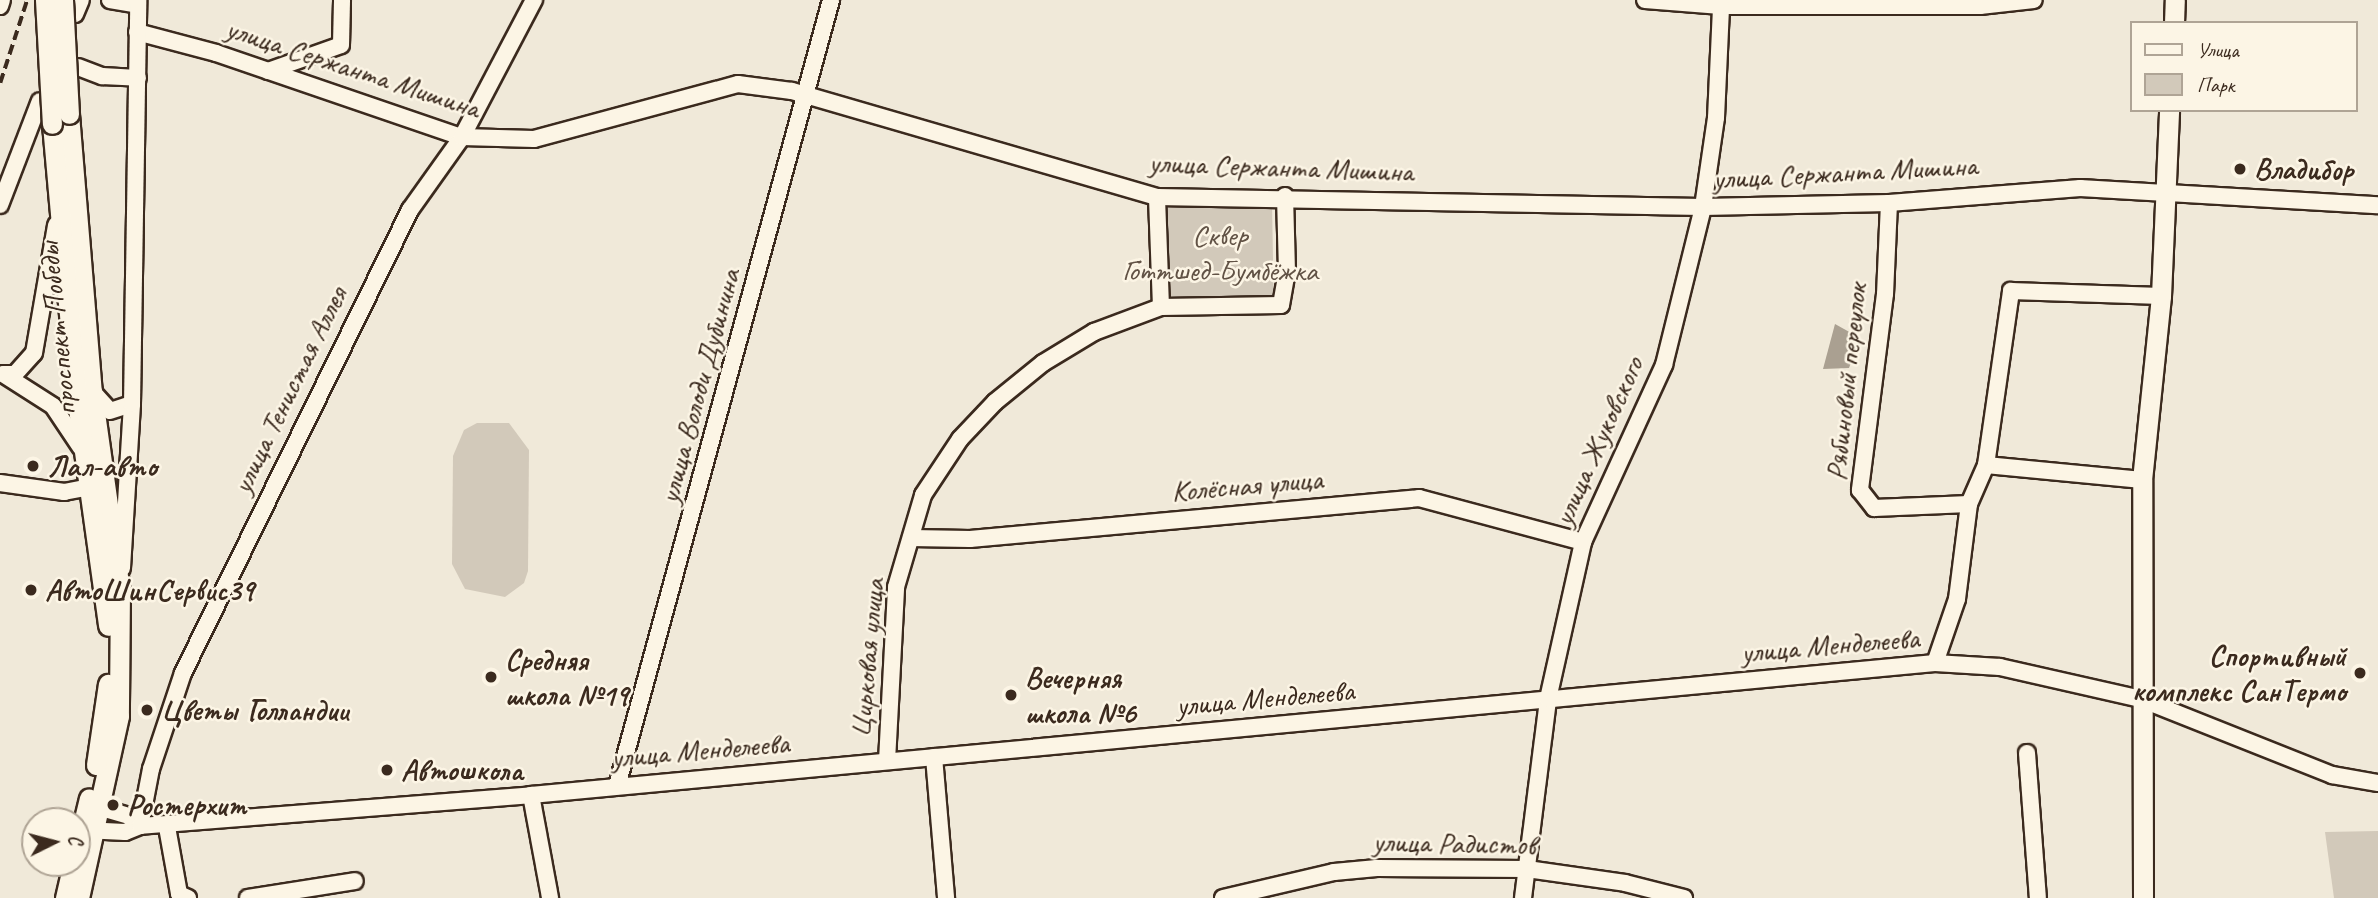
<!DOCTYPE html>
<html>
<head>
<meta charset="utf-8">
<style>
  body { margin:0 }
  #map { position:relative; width:2378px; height:898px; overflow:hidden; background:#f0e9d9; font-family:Caveat,sans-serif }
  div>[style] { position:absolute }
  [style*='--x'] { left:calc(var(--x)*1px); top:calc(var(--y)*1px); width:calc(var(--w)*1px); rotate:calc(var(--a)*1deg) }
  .green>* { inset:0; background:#d2c9ba; transform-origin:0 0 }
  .water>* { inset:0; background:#aaa091 }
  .roads { filter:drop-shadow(2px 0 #3b2a1e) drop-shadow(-2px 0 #3b2a1e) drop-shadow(0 2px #3b2a1e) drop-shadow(0 -2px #3b2a1e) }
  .minor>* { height:16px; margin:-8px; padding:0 8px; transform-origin:8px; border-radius:8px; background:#fcf5e5 }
  .major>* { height:19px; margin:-9.5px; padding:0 9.5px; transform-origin:9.5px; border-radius:9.5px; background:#fcf5e5 }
  .rail>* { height:3.5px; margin-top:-1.75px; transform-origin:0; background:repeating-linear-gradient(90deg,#3b2a1e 0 10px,transparent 0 15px) }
  .bridges { filter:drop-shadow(2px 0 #3b2a1e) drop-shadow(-2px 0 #3b2a1e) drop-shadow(0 2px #3b2a1e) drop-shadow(0 -2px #3b2a1e) }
  .major-bridge>* { height:19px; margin:-9.5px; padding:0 9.5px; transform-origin:9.5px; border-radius:9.5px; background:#fcf5e5 }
  .dots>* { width:19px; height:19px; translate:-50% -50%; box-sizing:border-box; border:4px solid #fcf5e5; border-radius:50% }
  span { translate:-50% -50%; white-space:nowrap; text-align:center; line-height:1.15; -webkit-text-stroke:5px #fcf5e5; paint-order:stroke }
  .street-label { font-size:30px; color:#3b2a1e }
  .poi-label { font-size:30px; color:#3b2a1e; font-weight:700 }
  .left { translate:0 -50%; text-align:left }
  .right { translate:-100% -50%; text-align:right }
  .park-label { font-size:30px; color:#615245 }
  .legend { position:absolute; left:2130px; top:21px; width:228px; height:91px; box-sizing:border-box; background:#fcf5e5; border:2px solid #afa495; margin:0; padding:9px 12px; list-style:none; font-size:21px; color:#3b2a1e }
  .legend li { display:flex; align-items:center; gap:14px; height:35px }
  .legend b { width:35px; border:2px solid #afa495 }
  .north { position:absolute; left:21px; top:807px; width:70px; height:70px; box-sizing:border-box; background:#fcf5e5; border:2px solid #afa495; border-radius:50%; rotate:84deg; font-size:19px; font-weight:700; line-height:28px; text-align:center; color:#3b2a1e }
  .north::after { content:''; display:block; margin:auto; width:24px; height:32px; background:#3b2a1e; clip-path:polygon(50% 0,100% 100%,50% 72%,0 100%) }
</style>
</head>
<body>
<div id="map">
  <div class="green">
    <i style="left:1272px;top:202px;width:100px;height:105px;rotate:89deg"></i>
    <i style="clip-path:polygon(477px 423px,509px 423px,529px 450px,528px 571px,524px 583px,505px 597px,465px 589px,452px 564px,453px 456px,464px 430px)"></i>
    <i style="clip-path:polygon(2378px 831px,2378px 898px,2334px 898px,2325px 832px)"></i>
  </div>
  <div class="water">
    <i style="clip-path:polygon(1835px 324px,1853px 334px,1854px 355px,1849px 368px,1823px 369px)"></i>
  </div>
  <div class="roads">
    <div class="minor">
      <i style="--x:110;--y:0;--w:27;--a:10"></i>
      <i style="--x:1645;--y:0;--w:76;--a:4.5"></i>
      <i style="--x:1721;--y:6;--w:259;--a:0"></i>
      <i style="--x:1980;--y:6;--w:54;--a:-6.3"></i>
      <i style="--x:0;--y:6;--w:6;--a:-72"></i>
      <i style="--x:75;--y:14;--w:15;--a:-67"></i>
      <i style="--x:137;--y:32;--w:82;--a:14.9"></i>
      <i style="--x:216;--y:53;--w:260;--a:18.9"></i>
      <i style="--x:462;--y:137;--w:72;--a:1.6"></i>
      <i style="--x:534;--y:139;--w:211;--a:-15.1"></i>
      <i style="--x:738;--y:84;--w:54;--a:7.4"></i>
      <i style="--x:792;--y:91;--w:380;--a:16.2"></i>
      <i style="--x:1157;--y:197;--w:546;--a:1.05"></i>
      <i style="--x:1703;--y:207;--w:186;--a:-1.2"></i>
      <i style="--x:1889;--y:203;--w:192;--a:-4.5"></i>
      <i style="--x:2080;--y:188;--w:298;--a:3.3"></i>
      <i style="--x:78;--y:67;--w:26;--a:21"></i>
      <i style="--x:102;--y:76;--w:36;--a:3"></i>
      <i style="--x:268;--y:71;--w:77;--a:-19.6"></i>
      <i style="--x:341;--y:45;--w:45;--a:-88.7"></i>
      <i style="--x:1889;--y:203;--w:91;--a:92.5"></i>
      <i style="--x:1885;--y:294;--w:198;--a:97.3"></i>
      <i style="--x:1860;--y:490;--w:23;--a:52"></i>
      <i style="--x:1874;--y:508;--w:95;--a:-2.4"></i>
      <i style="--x:0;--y:205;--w:111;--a:-69"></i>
      <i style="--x:1161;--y:307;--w:120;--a:-1"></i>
      <i style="--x:1281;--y:305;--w:34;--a:-80"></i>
      <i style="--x:1287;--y:272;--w:76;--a:-91.5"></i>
      <i style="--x:3;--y:374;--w:59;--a:32.6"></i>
      <i style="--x:53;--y:406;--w:50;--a:56.3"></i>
      <i style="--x:4;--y:374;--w:11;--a:0"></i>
      <i style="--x:15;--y:374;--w:28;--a:-48"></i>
      <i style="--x:34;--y:353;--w:130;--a:-80.2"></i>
      <i style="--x:93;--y:392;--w:25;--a:48"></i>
      <i style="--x:110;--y:411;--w:23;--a:-18"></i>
      <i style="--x:1986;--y:465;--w:157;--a:5.5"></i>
      <i style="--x:0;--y:483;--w:65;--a:8"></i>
      <i style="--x:64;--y:492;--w:26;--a:-11"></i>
      <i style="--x:911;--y:538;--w:59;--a:1"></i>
      <i style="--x:970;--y:539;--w:451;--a:-5.2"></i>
      <i style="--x:1419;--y:498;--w:170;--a:15"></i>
      <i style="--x:122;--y:568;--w:164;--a:-86.5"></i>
      <i style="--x:132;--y:404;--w:404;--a:-89.1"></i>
      <i style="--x:1935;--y:663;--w:68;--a:-71"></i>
      <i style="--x:1957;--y:599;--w:96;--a:-82.8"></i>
      <i style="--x:1969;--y:504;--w:43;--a:-66.4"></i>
      <i style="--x:1986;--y:465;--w:176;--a:-81.8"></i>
      <i style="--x:2011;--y:291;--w:150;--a:1.9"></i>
      <i style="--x:2027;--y:753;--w:145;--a:85.7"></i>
      <i style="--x:934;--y:757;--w:142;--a:85.1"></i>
      <i style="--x:887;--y:761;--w:174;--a:-87"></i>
      <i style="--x:896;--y:587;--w:96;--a:-73.6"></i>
      <i style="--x:923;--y:495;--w:67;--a:-56.5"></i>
      <i style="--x:960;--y:439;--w:51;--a:-46.6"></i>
      <i style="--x:995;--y:402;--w:62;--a:-39.1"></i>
      <i style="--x:1043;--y:363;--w:60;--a:-31.3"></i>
      <i style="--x:1094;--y:332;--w:72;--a:-20.5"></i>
      <i style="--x:1161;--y:307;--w:110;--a:-92.1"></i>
      <i style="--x:617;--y:786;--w:815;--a:-74.77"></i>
      <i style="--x:531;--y:795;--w:105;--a:79.5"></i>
      <i style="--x:88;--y:804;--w:43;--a:16.3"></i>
      <i style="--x:129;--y:816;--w:15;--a:42"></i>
      <i style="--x:140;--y:826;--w:58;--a:-79.1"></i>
      <i style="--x:151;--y:769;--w:101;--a:-71.6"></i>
      <i style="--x:183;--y:673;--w:516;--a:-63.88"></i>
      <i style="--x:410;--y:210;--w:90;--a:-54.5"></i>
      <i style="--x:462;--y:137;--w:155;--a:-62.3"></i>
      <i style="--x:167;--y:827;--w:68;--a:79.8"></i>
      <i style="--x:179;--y:894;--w:10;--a:24"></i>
      <i style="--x:84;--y:830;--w:41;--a:2.8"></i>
      <i style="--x:125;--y:832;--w:16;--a:-22"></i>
      <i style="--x:140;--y:826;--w:392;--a:-4.5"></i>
      <i style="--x:531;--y:795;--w:1410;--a:-5.37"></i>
      <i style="--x:1935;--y:663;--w:65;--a:3.5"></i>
      <i style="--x:2000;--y:667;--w:145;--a:12.8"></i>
      <i style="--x:2141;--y:699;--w:206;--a:21.7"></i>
      <i style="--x:2332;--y:775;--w:47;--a:9.9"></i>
      <i style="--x:248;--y:898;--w:108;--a:-9"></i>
      <i style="--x:1223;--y:898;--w:114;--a:-13.2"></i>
      <i style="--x:1334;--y:872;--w:43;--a:-5.3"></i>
      <i style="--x:1377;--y:868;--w:150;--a:0.4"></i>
      <i style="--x:1527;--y:869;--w:99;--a:8.1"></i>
      <i style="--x:1625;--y:883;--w:61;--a:14.3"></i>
      <i style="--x:1523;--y:898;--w:201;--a:-82.8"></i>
      <i style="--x:1548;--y:699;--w:161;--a:-77.4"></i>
      <i style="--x:1583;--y:542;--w:195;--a:-65.4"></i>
      <i style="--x:1664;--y:365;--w:163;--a:-76.1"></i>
      <i style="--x:1703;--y:207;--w:90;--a:-81.7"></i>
      <i style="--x:1716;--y:118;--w:112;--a:-87.4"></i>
    </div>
    <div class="major">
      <i style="--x:2174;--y:23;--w:23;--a:-88"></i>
      <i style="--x:69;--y:114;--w:278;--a:85.3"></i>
      <i style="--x:92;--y:391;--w:200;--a:82"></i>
      <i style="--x:120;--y:589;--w:127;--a:90.5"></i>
      <i style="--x:119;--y:716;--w:186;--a:102.4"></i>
      <i style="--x:52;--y:124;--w:271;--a:84.9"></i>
      <i style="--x:76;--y:394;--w:234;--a:82.1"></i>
      <i style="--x:96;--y:765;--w:82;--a:-81.6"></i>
      <i style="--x:77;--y:848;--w:51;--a:-76.5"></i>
      <i style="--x:65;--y:898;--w:36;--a:-77"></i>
      <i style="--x:2143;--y:898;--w:418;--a:-90.1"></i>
      <i style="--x:2142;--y:480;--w:185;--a:-84.1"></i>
      <i style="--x:2161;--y:296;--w:186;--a:-87.5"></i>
    </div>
  </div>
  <div class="rail">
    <i style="--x:0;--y:83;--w:87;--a:-72"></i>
  </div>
  <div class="bridges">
    <div class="major-bridge">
      <i style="--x:45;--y:0;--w:124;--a:86.8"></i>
      <i style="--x:63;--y:0;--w:114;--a:87"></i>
    </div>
  </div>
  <div class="dots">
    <i style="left:2240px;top:169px;background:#3b2a1e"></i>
    <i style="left:33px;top:466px;background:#3b2a1e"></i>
    <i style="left:31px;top:590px;background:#3b2a1e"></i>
    <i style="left:2360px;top:673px;background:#3b2a1e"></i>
    <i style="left:491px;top:677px;background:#3b2a1e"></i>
    <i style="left:1011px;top:695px;background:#3b2a1e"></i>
    <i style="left:147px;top:710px;background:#3b2a1e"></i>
    <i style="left:387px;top:770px;background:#3b2a1e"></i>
    <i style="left:113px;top:805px;background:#3b2a1e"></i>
  </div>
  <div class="street-label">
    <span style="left:353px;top:68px;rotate:18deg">улица Сержанта Мишина</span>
    <span style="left:1281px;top:167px;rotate:2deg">улица Сержанта Мишина</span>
    <span style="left:1845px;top:172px;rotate:-3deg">улица Сержанта Мишина</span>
    <span style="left:57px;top:329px;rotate:-96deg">проспект Победы</span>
    <span style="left:1846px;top:382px;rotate:-84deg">Рябиновый переулок</span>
    <span style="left:699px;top:386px;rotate:-75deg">улица Володи Дубинина</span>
    <span style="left:289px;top:390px;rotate:-64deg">улица Тенистая Аллея</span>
    <span style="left:1598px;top:441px;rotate:-66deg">улица Жуковского</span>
    <span style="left:1247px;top:485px;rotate:-5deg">Колёсная улица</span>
    <span style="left:1830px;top:645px;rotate:-5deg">улица Менделеева</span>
    <span style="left:867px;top:658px;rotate:-85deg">Цирковая улица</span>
    <span style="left:1265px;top:698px;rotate:-5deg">улица Менделеева</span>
    <span style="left:700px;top:750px;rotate:-5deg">улица Менделеева</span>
    <span style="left:1454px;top:843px;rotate:1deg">улица Радистов</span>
  </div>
  <div class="poi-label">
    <span class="left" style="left:2254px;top:169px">Владибор</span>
    <span class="left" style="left:47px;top:466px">Лал-авто</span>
    <span class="left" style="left:45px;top:590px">АвтоШинСервис39</span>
    <span class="right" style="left:2346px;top:673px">Спортивный<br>комплекс СанТермо</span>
    <span class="left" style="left:505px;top:677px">Средняя<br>школа №19</span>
    <span class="left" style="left:1025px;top:695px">Вечерняя<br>школа №6</span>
    <span class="left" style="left:161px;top:710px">Цветы Голландии</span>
    <span class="left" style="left:401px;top:770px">Автошкола</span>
    <span class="left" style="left:127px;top:805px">Ростерхит</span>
  </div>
  <div class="park-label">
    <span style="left:1220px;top:252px">Сквер<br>Готтшед-Бумбёжка</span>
  </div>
  <ul class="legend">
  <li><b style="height:9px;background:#fcf5e5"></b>Улица</li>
  <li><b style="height:19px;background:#d2c9ba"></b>Парк</li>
  </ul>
  <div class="north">С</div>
</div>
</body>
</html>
